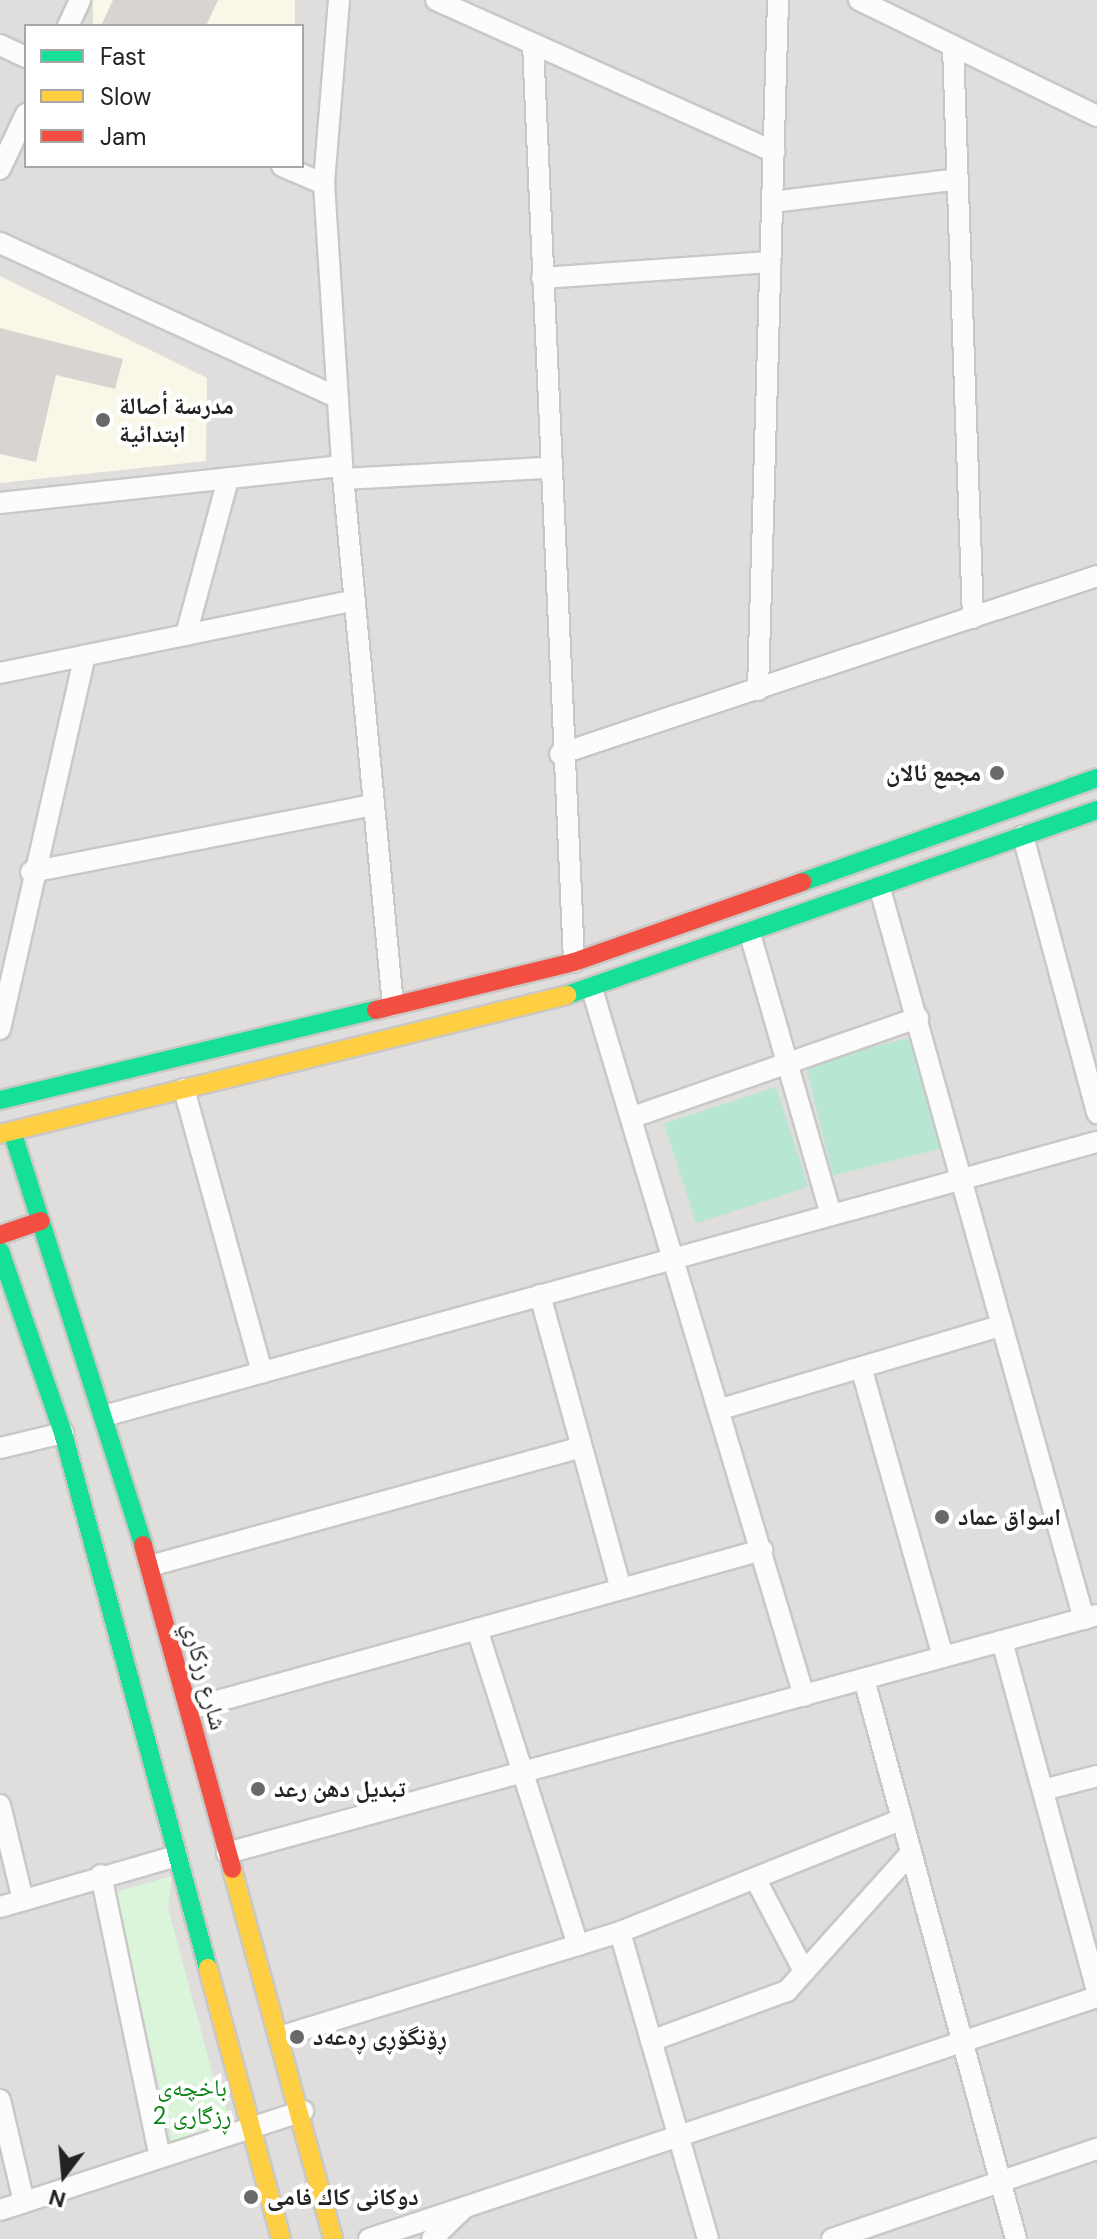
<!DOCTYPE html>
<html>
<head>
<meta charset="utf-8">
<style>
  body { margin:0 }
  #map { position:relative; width:1097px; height:2239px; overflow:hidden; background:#f0eeeb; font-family:"DM Sans","Noto Naskh Arabic",sans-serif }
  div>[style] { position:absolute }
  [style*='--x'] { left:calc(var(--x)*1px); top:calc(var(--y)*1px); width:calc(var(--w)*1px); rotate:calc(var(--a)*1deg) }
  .residential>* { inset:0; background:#dfdedc }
  .education>* { inset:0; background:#f8f7e8; transform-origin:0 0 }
  .park>* { inset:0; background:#daf5da }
  .pitch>* { inset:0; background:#b7e6d2; transform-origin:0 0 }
  .building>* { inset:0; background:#d7d4d2 }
  .roads { filter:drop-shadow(2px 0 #c9c8c7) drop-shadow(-2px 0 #c9c8c7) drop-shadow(0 2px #c9c8c7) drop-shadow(0 -2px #c9c8c7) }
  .street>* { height:20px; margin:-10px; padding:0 10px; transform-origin:10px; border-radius:10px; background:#fdfcfc }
  .fast>* { height:18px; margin:-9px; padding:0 9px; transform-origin:9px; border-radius:9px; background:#16e098 }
  .slow>* { height:18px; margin:-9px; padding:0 9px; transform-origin:9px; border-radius:9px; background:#ffcf43 }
  .jam>* { height:18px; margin:-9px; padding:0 9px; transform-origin:9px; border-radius:9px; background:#f24e42 }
  .dots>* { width:22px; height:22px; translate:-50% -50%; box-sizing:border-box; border:4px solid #fff; border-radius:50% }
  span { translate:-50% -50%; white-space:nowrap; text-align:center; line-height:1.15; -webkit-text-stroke:8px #fff; paint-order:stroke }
  .poi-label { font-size:24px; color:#222; font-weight:700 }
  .left { translate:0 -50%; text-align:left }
  .right { translate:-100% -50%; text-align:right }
  .street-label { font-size:24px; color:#222 }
  .park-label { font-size:24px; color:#0c8416 }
  .legend { position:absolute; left:24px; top:24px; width:280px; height:144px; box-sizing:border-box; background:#fff; border:2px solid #a7a7a7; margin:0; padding:10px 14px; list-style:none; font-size:24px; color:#222 }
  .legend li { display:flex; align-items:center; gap:16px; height:40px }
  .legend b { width:40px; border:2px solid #a7a7a7 }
  .north { position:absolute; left:24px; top:2135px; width:80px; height:80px; -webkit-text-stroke:6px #fff; paint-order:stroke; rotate:196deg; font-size:22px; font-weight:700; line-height:32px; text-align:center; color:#222 }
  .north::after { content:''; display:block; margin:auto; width:28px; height:36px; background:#222; clip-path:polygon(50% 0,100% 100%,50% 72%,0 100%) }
</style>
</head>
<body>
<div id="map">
  <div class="residential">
    <i style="clip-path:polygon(evenodd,0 0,1097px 0,1097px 2239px,0 2239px,0 0,26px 26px,302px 26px,302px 166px,26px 166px,26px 26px)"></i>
  </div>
  <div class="education">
    <i style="left:93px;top:0;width:202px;height:29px"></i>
    <i style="clip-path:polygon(0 276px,207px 378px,206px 461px,0 483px)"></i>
  </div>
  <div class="park">
    <i style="clip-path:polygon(172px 1876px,168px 1908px,219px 2098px,237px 2123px,172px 2143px,115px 1892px)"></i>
  </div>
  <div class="pitch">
    <i style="left:913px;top:1037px;width:115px;height:111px;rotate:76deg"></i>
    <i style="left:776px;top:1087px;width:105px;height:118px;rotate:72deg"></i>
  </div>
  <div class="building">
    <i style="clip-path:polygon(113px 0,218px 0,206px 26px,101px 26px)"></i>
    <i style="clip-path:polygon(0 328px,123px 359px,115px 389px,56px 375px,36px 462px,0 454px)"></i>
  </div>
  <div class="roads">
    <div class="street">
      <i style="--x:339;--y:0;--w:185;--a:94.7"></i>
      <i style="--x:324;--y:184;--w:283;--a:86.3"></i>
      <i style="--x:342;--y:466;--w:542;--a:84.6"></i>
      <i style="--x:436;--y:0;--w:371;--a:24.2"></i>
      <i style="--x:859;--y:0;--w:265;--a:26"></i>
      <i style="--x:68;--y:26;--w:29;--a:-65"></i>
      <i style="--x:533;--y:44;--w:919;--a:87.44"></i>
      <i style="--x:0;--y:45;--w:29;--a:25"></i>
      <i style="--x:953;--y:46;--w:572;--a:88"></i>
      <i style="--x:282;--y:166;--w:46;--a:23.2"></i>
      <i style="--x:0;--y:169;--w:61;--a:-64.7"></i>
      <i style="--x:772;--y:202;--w:187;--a:-7"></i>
      <i style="--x:0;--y:243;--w:371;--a:24.6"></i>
      <i style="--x:542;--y:278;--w:229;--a:-4"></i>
      <i style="--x:343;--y:479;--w:206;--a:-3.1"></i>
      <i style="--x:0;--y:503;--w:344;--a:-6.2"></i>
      <i style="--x:186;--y:635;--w:162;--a:-74.9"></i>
      <i style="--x:0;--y:673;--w:362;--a:-11.6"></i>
      <i style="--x:758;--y:690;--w:690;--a:-88.34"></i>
      <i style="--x:560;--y:754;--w:566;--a:-18.34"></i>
      <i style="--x:1023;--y:836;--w:287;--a:75"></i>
      <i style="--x:31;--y:872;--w:349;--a:-11.1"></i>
      <i style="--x:880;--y:889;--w:758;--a:74.39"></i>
      <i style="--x:750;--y:934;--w:292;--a:73.9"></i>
      <i style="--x:592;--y:989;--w:738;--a:73.31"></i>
      <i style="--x:0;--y:1029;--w:383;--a:-77.2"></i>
      <i style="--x:184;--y:1089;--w:294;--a:74.6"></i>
      <i style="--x:633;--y:1117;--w:302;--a:-19.2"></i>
      <i style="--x:540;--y:1295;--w:305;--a:74.6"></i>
      <i style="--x:861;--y:1367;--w:301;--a:74.2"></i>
      <i style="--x:721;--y:1409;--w:293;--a:-16.6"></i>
      <i style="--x:104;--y:1416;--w:1030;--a:-15.43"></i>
      <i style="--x:0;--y:1448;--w:65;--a:-13.4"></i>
      <i style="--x:150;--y:1566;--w:447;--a:-15.4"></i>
      <i style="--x:477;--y:1629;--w:332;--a:72.3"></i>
      <i style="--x:1002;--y:1641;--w:362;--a:74.8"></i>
      <i style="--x:864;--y:1679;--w:580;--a:74.81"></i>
      <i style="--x:189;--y:1709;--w:595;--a:-15.51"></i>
      <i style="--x:1043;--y:1790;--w:56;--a:-14.5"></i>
      <i style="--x:0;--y:1805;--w:98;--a:76.4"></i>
      <i style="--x:227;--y:1853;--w:902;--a:-15.3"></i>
      <i style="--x:101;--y:1875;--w:288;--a:78.2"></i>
      <i style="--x:757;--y:1882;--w:101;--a:62.2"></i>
      <i style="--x:0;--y:1907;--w:184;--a:-16.1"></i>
      <i style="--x:620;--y:1932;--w:319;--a:74"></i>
      <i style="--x:282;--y:2036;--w:354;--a:-17.1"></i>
      <i style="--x:620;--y:1932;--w:304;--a:-21.8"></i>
      <i style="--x:651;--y:2041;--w:145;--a:-20.2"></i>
      <i style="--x:787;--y:1991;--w:186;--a:-48.1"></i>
      <i style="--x:0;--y:2100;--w:105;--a:76.8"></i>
      <i style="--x:0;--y:2210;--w:319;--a:-18.1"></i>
      <i style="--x:369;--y:2239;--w:767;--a:-18.39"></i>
      <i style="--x:432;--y:2239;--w:43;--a:-44.1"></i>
      <i style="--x:832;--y:2239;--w:280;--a:-18.8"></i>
    </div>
    <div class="fast">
      <i style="--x:802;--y:882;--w:313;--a:-19.4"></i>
      <i style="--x:567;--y:995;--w:561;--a:-19.24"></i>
      <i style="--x:0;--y:1100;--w:387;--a:-13.5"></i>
      <i style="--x:12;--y:1131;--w:434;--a:72.4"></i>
      <i style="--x:0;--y:1251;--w:193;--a:70.9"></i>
      <i style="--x:63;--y:1433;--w:554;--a:74.84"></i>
    </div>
    <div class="slow">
      <i style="--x:0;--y:1134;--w:584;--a:-13.77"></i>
      <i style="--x:232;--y:1869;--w:384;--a:74.7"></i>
      <i style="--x:208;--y:1968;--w:281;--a:74.9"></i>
    </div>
    <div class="jam">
      <i style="--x:376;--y:1010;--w:204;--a:-13.6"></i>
      <i style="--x:574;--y:962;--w:242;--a:-19.3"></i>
      <i style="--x:0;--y:1235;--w:43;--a:-18.9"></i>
      <i style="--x:143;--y:1545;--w:336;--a:74.6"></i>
    </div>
  </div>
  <div class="dots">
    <i style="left:103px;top:420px;background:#6a6968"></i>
    <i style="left:997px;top:773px;background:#6a6968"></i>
    <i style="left:942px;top:1517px;background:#6a6968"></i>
    <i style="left:258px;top:1789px;background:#6a6968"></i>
    <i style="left:297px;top:2037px;background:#6a6968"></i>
    <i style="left:251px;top:2197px;background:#6a6968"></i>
  </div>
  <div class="poi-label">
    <span class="left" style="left:119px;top:420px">مدرسة أصالة<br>ابتدائية</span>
    <span class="right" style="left:981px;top:773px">مجمع ئالان</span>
    <span class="left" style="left:958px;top:1517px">اسواق عماد</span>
    <span class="left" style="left:274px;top:1789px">تبديل دهن رعد</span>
    <span class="left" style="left:313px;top:2037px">ڕۆنگۆڕی ڕەعەد</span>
    <span class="left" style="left:267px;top:2197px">دوكانى كاك فامى</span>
  </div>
  <div class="street-label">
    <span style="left:205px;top:1676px;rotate:75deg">شارع رزكاري</span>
  </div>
  <div class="park-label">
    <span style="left:192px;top:2102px">باخچەی<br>ڕزگاری 2</span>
  </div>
  <ul class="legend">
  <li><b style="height:10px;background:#16e098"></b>Fast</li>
  <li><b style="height:10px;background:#ffcf43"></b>Slow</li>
  <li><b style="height:10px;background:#f24e42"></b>Jam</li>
  </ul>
  <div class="north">N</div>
</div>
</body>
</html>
